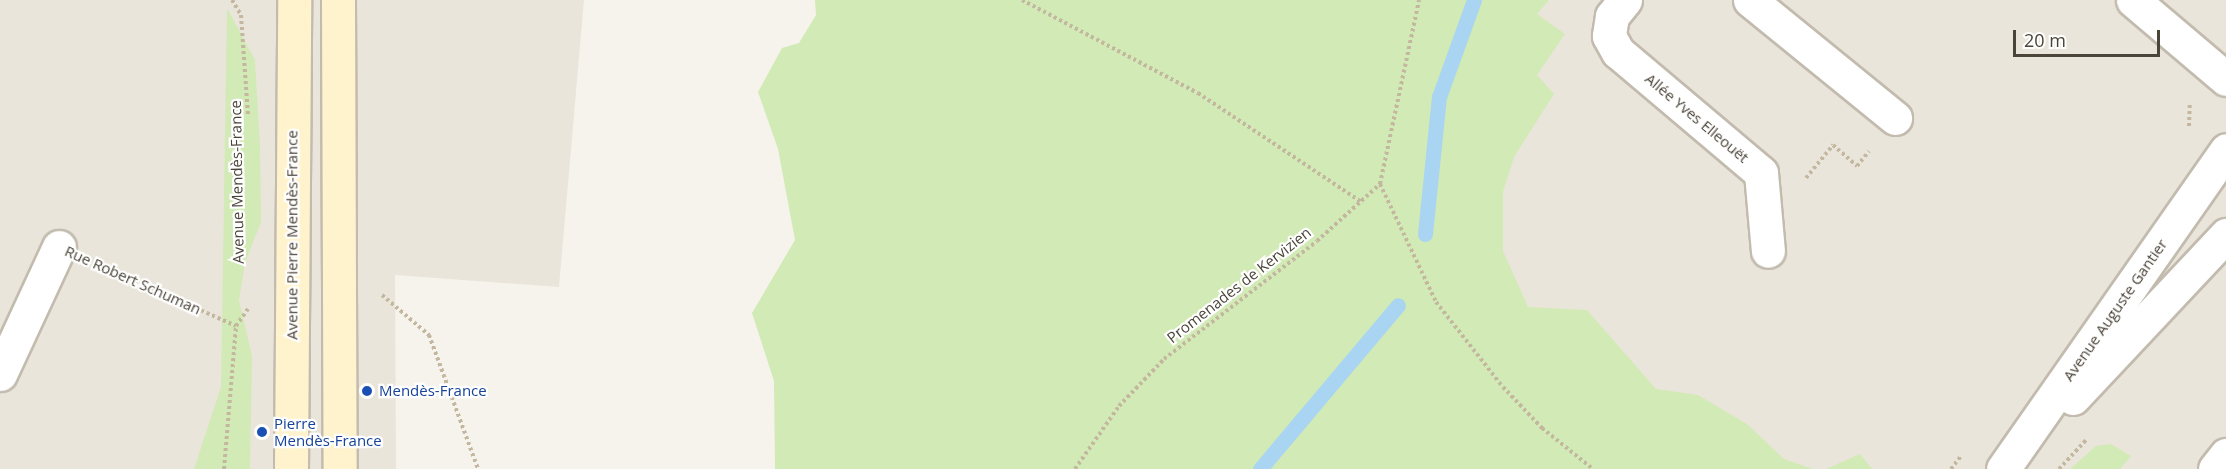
<!DOCTYPE html>
<html>
<head>
<meta charset="utf-8">
<style>
  body { margin:0 }
  #map { position:relative; width:2226px; height:469px; overflow:hidden; background:#f6f3ec; font-family:"Open Sans",sans-serif }
  div>[style] { position:absolute }
  [style*='--x'] { left:calc(var(--x)*1px); top:calc(var(--y)*1px); width:calc(var(--w)*1px); rotate:calc(var(--a)*1deg) }
  .residential>* { inset:0; background:#eae5da }
  .green>* { inset:0; background:#d2eab5 }
  .stream>* { height:15px; margin:-7.5px; padding:0 7.5px; transform-origin:7.5px; border-radius:7.5px; background:#a9d4f2 }
  .path>* { height:4px; margin-top:-2px; transform-origin:0; background:repeating-linear-gradient(90deg,#c4b79f 0 3px,transparent 0 6px) }
  .roads { filter:drop-shadow(2px 0 #c2bbae) drop-shadow(-2px 0 #c2bbae) drop-shadow(0 2px #c2bbae) drop-shadow(0 -2px #c2bbae) }
  .street>* { height:33px; margin:-16.5px; padding:0 16.5px; transform-origin:16.5px; border-radius:16.5px; background:#fff }
  .secondary>* { height:33px; margin:-16.5px; padding:0 16.5px; transform-origin:16.5px; border-radius:16.5px; background:#fff3cd }
  .dots>* { width:16px; height:16px; translate:-50% -50%; box-sizing:border-box; border:3px solid #fff; border-radius:50% }
  span { translate:-50% -50%; white-space:nowrap; text-align:center; line-height:1.15; -webkit-text-stroke:4.5px #fff; paint-order:stroke }
  .street-label { font-size:15px; color:#4b4439 }
  .transit-label { font-size:15px; color:#164399 }
  .left { translate:0 -50%; text-align:left }
  .scale { position:absolute; left:2013px; top:30px; width:147px; height:27px; box-sizing:border-box; border:3px solid #4b4439; border-top:0; padding-left:8px; font-size:18px; line-height:21px; white-space:nowrap; color:#4b4439; -webkit-text-stroke:4px #fff; paint-order:stroke }
</style>
</head>
<body>
<div id="map">
  <div class="residential">
    <i style="clip-path:polygon(0 0,584px 0,559px 287px,395px 275px,396px 469px,0 469px)"></i>
    <i style="clip-path:polygon(1510px 0,2226px 0,2226px 469px,1771px 469px,1672px 423px,1525px 304px,1482px 245px)"></i>
  </div>
  <div class="green">
    <i style="clip-path:polygon(815px 0,1549px 0,1537px 14px,1565px 34px,1537px 75px,1554px 94px,1514px 157px,1503px 192px,1503px 251px,1528px 307px,1587px 310px,1656px 389px,1698px 395px,1747px 424px,1784px 459px,1813px 469px,775px 469px,774px 381px,752px 313px,795px 240px,778px 149px,758px 92px,782px 48px,799px 43px,816px 15px)"></i>
    <i style="clip-path:polygon(227px 8px,255px 60px,260px 147px,261px 222px,245px 263px,239px 300px,252px 356px,250px 469px,194px 469px,221px 387px)"></i>
    <i style="clip-path:polygon(2111px 444px,2131px 456px,2120px 469px,2070px 469px,2096px 446px)"></i>
    <i style="clip-path:polygon(1860px 454px,1872px 469px,1826px 469px)"></i>
  </div>
  <div class="stream">
    <i style="--x:1425;--y:234;--w:138;--a:-84.2"></i>
    <i style="--x:1439;--y:97;--w:103;--a:-70.2"></i>
    <i style="--x:1260;--y:469;--w:214;--a:-49.9"></i>
  </div>
  <div class="path">
    <i style="--x:232;--y:0;--w:17;--a:59"></i>
    <i style="--x:241;--y:15;--w:101;--a:86"></i>
    <i style="--x:1022;--y:0;--w:199;--a:27.9"></i>
    <i style="--x:1198;--y:93;--w:198;--a:33.7"></i>
    <i style="--x:2189;--y:126;--w:23;--a:-88"></i>
    <i style="--x:1806;--y:178;--w:43;--a:-50.7"></i>
    <i style="--x:1833;--y:145;--w:32;--a:41"></i>
    <i style="--x:1857;--y:166;--w:19;--a:-51"></i>
    <i style="--x:1380;--y:184;--w:131;--a:64.6"></i>
    <i style="--x:1436;--y:302;--w:108;--a:51.8"></i>
    <i style="--x:1503;--y:387;--w:57;--a:46.4"></i>
    <i style="--x:1542;--y:428;--w:65;--a:38.8"></i>
    <i style="--x:97;--y:264;--w:152;--a:24"></i>
    <i style="--x:382;--y:295;--w:62;--a:40.4"></i>
    <i style="--x:429;--y:335;--w:143;--a:69.9"></i>
    <i style="--x:224;--y:469;--w:144;--a:-85.2"></i>
    <i style="--x:236;--y:326;--w:21;--a:-55"></i>
    <i style="--x:1075;--y:469;--w:77;--a:-55.1"></i>
    <i style="--x:1119;--y:406;--w:65;--a:-46.2"></i>
    <i style="--x:1164;--y:359;--w:193;--a:-37.6"></i>
    <i style="--x:1317;--y:241;--w:85;--a:-42.1"></i>
    <i style="--x:1380;--y:184;--w:188;--a:-78"></i>
    <i style="--x:1951;--y:469;--w:16;--a:-52"></i>
    <i style="--x:2059;--y:469;--w:41;--a:-47"></i>
  </div>
  <div class="roads">
    <div class="street">
      <i style="--x:1625;--y:0;--w:21;--a:129"></i>
      <i style="--x:1612;--y:16;--w:20;--a:99"></i>
      <i style="--x:1609;--y:36;--w:18;--a:61"></i>
      <i style="--x:1618;--y:52;--w:187;--a:40.2"></i>
      <i style="--x:1761;--y:173;--w:78;--a:84.9"></i>
      <i style="--x:1750;--y:0;--w:187;--a:39.1"></i>
      <i style="--x:2133;--y:0;--w:122;--a:40.3"></i>
      <i style="--x:0;--y:374;--w:140;--a:-65.1"></i>
      <i style="--x:2073;--y:398;--w:224;--a:-46.8"></i>
      <i style="--x:2003;--y:469;--w:389;--a:-55"></i>
      <i style="--x:2215;--y:469;--w:18;--a:-52"></i>
    </div>
    <div class="secondary">
      <i style="--x:338;--y:0;--w:469;--a:89.8"></i>
      <i style="--x:291;--y:469;--w:469;--a:-89.6"></i>
    </div>
  </div>
  <div class="dots">
    <i style="left:367px;top:391px;background:#1a4fb4"></i>
    <i style="left:262px;top:432px;background:#1a4fb4"></i>
  </div>
  <div class="street-label">
    <span style="left:1697px;top:118px;rotate:40deg">Allée Yves Elleouët</span>
    <span style="left:237px;top:182px;rotate:-91deg">Avenue Mendès-France</span>
    <span style="left:292px;top:235px;rotate:-90deg">Avenue Pierre Mendès-France</span>
    <span style="left:133px;top:280px;rotate:24deg">Rue Robert Schuman</span>
    <span style="left:1239px;top:285px;rotate:-38deg">Promenades de Kervizien</span>
    <span style="left:2115px;top:310px;rotate:-55deg">Avenue Auguste Gantier</span>
  </div>
  <div class="transit-label">
    <span class="left" style="left:379px;top:391px">Mendès-France</span>
    <span class="left" style="left:274px;top:432px">Pierre<br>Mendès-France</span>
  </div>
  <div class="scale">20 m</div>
</div>
</body>
</html>
